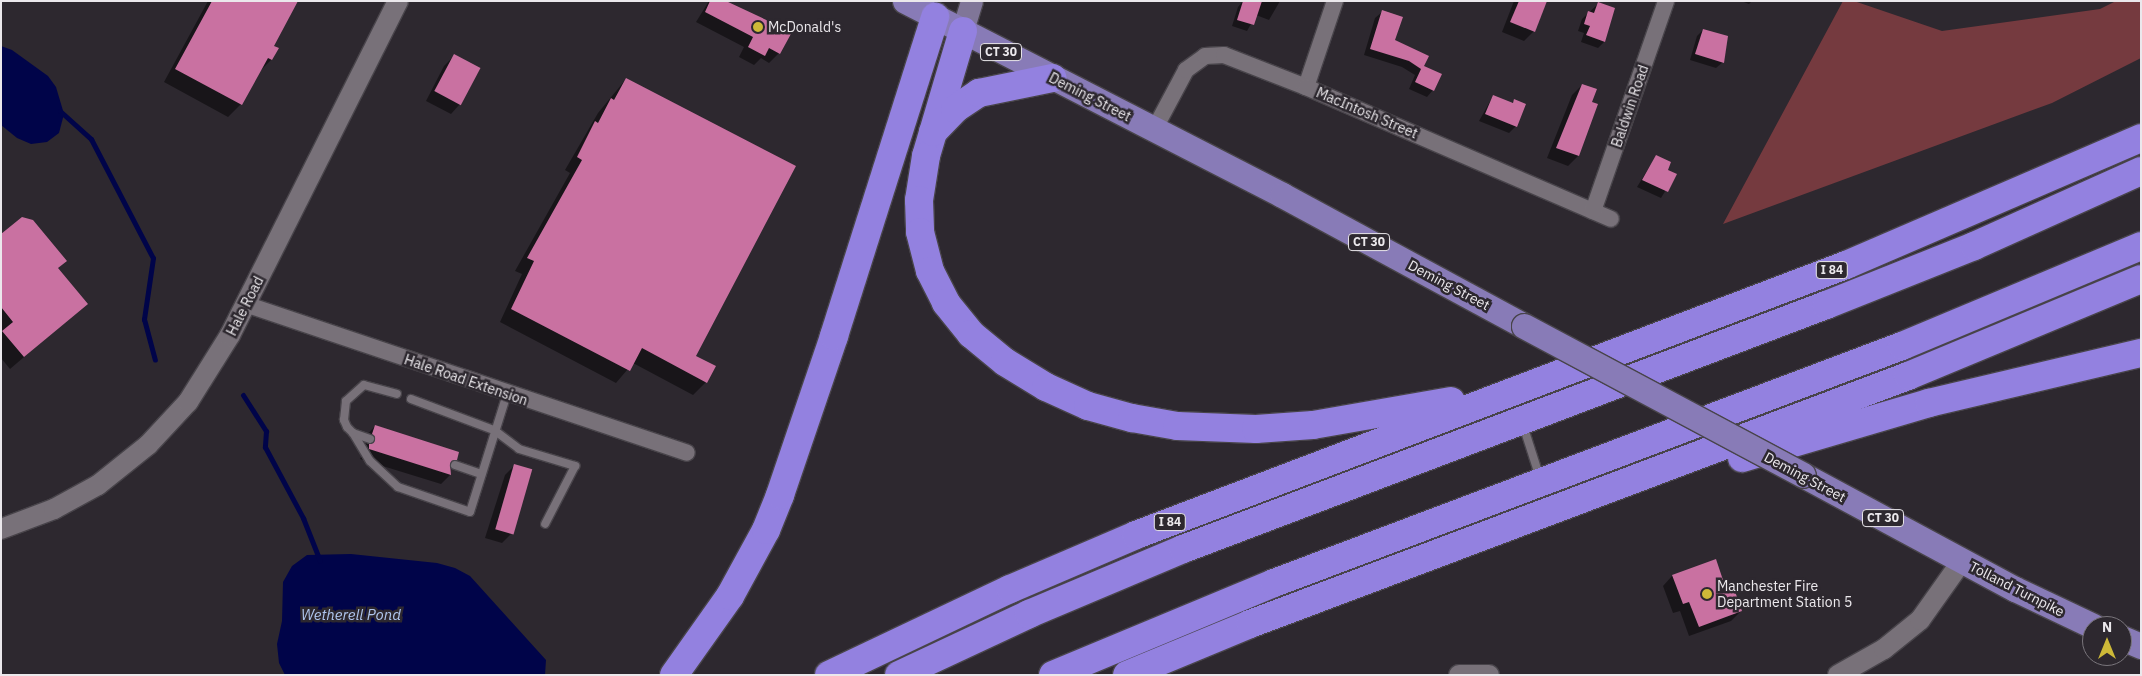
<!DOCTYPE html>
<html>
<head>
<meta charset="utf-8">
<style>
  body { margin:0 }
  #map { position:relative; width:2142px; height:676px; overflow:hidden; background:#2d282f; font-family:"IBM Plex Sans",sans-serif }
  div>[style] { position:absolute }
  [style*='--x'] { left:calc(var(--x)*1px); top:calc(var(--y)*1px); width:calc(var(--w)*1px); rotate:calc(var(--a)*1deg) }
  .green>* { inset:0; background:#753a3f }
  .water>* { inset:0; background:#000449 }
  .shadow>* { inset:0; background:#0007 }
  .stream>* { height:5px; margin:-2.5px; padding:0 2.5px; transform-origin:2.5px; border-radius:2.5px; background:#000449 }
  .building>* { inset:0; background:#c971a1; transform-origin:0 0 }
  .roads { filter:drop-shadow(1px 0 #48444a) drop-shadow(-1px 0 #48444a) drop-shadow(0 1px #48444a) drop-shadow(0 -1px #48444a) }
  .service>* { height:8px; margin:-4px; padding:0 4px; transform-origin:4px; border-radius:4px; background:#787179 }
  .minor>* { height:16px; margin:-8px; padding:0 8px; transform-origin:8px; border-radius:8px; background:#787179 }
  .tertiary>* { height:20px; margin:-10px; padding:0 10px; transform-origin:10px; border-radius:10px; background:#787179 }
  .secondary>* { height:22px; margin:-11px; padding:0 11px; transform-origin:11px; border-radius:11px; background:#807698 }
  .primary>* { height:25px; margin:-12.5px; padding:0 12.5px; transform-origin:12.5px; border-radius:12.5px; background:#887bb7 }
  .motorway>* { height:28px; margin:-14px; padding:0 14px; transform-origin:14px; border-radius:14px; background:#9381e0 }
  .bridges { filter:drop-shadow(1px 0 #48444a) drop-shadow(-1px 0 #48444a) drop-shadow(0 1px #48444a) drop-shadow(0 -1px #48444a) }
  .primary-bridge>* { height:25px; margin:-12.5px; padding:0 12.5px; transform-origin:12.5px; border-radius:12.5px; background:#887bb7 }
  .dots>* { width:14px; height:14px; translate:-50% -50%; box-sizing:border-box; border:2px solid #2d282f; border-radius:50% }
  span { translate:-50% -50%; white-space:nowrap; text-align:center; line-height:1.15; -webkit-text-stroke:5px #2d282f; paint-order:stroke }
  .shield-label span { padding:1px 4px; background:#2d282f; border:1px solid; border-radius:4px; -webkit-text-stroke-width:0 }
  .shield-label { font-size:12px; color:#ebe8ec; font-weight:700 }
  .poi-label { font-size:14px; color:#ebe8ec }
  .left { translate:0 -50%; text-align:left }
  .street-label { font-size:14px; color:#ebe8ec }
  .water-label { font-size:15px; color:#afc5ed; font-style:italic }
  .frame { position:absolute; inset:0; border:2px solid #ebe8ec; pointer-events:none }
  .north { position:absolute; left:2082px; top:616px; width:50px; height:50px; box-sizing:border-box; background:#2d282f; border:1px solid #79757b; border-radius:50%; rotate:0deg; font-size:14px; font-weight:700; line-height:20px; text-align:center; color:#ebe8ec }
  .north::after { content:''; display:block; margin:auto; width:18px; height:22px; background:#cdb938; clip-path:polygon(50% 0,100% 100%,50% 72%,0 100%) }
</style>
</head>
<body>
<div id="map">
  <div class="green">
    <i style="clip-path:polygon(1843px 1px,1854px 1px,1942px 31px,2100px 9px,2116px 1px,2141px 1px,2141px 58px,2052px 103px,1723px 224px)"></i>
  </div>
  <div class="water">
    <i style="clip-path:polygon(1px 46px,12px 50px,48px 76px,56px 87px,64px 114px,59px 133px,47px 142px,31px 144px,17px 138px,1px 125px)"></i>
    <i style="clip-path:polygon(351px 554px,437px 563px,455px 568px,470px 576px,546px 660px,545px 675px,285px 675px,279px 663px,277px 644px,282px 621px,283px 582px,292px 566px,307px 555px)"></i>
  </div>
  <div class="shadow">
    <i style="clip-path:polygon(208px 1px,297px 1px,272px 47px,271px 60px,258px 73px,241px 104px,228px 117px,164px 82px)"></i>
    <i style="clip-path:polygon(709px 1px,724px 1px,779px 53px,769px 63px,761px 58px,754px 65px,739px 57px,744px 47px,696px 22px)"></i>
    <i style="clip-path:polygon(1243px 1px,1280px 1px,1269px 20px,1256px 15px,1247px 31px,1232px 26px,1238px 7px)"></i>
    <i style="clip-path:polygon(1514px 1px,1546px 1px,1534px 31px,1524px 41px,1502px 32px)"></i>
    <i style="clip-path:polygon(1741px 1px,1752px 1px,1749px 4px)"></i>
    <i style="clip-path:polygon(1598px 4px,1613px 9px,1604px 42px,1598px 48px,1581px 42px,1584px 33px,1578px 31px,1582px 19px)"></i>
    <i style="clip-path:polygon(1382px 12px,1394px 41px,1423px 66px,1433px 90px,1427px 97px,1409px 89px,1415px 75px,1402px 67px,1364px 55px,1375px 18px)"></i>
    <i style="clip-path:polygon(1703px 30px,1723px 62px,1716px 68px,1690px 60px,1697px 36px)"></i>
    <i style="clip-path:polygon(454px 56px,460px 104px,451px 114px,426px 101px,444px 66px)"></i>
    <i style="clip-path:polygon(626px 79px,695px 357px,706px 382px,693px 395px,633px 363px,616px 383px,500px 322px,522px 274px,515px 271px,570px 173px,565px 170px,598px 113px)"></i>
    <i style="clip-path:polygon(1582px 85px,1590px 103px,1596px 105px,1578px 156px,1568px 166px,1547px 158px,1572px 95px)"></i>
    <i style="clip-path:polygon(1493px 96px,1511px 104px,1515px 100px,1516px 126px,1509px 133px,1479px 121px)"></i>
    <i style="clip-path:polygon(1656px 156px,1666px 170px,1675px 175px,1661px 198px,1637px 187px)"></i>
    <i style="clip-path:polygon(1px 236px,65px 261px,57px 269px,86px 304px,10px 369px,1px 358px)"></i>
    <i style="clip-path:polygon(375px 426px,455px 459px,449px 466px,450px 475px,441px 484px,360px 459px,366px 449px,363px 444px,366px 436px)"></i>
    <i style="clip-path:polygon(514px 466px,511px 534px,502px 543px,485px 538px,505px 475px)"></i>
    <i style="clip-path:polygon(1715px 561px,1725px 587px,1741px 611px,1731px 621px,1689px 636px,1680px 611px,1673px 613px,1663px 586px,1672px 576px)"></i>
  </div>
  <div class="stream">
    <i style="--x:60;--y:111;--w:42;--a:42.1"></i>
    <i style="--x:91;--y:139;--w:134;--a:62.5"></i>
    <i style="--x:153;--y:258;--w:62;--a:98.4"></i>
    <i style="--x:144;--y:319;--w:42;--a:75"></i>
    <i style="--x:243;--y:395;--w:43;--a:57.4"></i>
    <i style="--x:266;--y:431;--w:16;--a:94"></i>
    <i style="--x:265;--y:447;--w:81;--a:61.8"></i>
    <i style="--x:303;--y:518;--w:46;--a:68.4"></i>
  </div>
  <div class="building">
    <i style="clip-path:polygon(212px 1px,298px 1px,274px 46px,279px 48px,272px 60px,268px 58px,242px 105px,175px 69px)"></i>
    <i style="clip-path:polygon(710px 1px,726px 1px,792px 32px,780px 54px,769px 48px,765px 56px,748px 47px,753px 37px,705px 12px)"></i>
    <i style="clip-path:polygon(1243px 1px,1262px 1px,1254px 25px,1237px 20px)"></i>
    <i style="clip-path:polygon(1519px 1px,1547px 1px,1535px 32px,1510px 22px)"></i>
    <i style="clip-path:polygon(1598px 2px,1615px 8px,1605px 42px,1586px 35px,1590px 26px,1584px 24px,1588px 11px,1594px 13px)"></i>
    <i style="clip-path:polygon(1382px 10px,1403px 17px,1395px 40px,1429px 56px,1424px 66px,1442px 74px,1434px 91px,1415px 82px,1421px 69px,1409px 61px,1370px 49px)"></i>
    <i style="clip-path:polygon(1703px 29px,1728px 36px,1724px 63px,1695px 54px)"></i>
    <i style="left:454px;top:54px;width:30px;height:42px;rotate:28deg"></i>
    <i style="clip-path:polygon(626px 78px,796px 166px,696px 356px,716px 366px,707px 383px,642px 348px,630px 371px,511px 309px,534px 261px,527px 258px,582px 160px,577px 157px,595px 121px,598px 123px,611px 98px,614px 100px)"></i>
    <i style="clip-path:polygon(1582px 84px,1597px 89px,1592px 102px,1598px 104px,1579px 156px,1556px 148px)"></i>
    <i style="clip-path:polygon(1493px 95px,1513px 103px,1514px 99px,1526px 104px,1517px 127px,1485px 114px)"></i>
    <i style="clip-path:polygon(1656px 155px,1671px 162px,1668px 170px,1677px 174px,1668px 192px,1642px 180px)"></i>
    <i style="clip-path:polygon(22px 217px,33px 220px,67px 261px,58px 268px,88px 304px,24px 357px,2px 331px,13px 322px,1px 307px,1px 234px)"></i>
    <i style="clip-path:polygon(375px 425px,459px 452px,457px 460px,450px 464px,451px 475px,369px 449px,369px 444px,375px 440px,372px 434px)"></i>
    <i style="left:514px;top:464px;width:19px;height:68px;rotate:16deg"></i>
    <i style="clip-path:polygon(1716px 559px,1725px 586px,1732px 583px,1742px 611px,1699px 627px,1689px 602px,1683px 604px,1672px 575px)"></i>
  </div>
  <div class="roads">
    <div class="service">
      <i style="--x:411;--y:399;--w:89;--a:20.5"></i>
      <i style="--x:494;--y:430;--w:31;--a:37"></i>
      <i style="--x:519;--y:449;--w:59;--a:16.9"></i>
      <i style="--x:575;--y:466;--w:65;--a:117.3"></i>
      <i style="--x:1523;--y:425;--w:56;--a:72.2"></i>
      <i style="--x:353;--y:433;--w:33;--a:59"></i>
      <i style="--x:370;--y:461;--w:38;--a:43"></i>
      <i style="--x:398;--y:487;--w:76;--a:19.1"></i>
      <i style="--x:470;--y:512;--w:124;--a:-72.6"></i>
      <i style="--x:370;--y:439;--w:18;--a:-161"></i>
      <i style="--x:353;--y:433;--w:8;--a:-135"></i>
      <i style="--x:347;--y:427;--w:8;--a:-113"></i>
      <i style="--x:344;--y:420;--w:19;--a:-84"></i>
      <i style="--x:346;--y:401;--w:24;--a:-42"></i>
      <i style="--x:364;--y:385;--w:34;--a:15"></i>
      <i style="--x:455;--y:465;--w:28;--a:19"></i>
    </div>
    <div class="minor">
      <i style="--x:1306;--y:87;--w:91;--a:-71.4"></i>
      <i style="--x:1154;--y:130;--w:68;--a:-61.9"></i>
      <i style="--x:1186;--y:70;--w:24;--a:-36"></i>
      <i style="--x:1205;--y:56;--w:19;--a:-3"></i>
      <i style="--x:1224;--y:55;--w:88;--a:21.3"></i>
      <i style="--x:1306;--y:87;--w:332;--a:23.4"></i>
      <i style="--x:1593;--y:211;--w:222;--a:-70.8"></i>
      <i style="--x:245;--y:304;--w:466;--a:18.6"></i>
    </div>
    <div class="tertiary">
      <i style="--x:1;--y:529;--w:57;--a:-20.7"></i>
      <i style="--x:54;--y:509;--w:50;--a:-28.6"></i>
      <i style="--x:98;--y:485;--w:64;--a:-38.7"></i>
      <i style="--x:148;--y:445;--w:59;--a:-47.1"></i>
      <i style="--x:188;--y:402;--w:79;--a:-57.9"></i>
      <i style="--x:230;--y:335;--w:374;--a:-63.3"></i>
      <i style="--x:1459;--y:675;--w:30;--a:0"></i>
      <i style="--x:1838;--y:675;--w:53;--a:-29.5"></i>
      <i style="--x:1884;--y:649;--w:46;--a:-38.9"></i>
      <i style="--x:1920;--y:620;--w:72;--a:-54.6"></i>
    </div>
    <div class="secondary">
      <i style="--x:963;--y:31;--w:31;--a:-73"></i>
    </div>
    <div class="primary">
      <i style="--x:905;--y:1;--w:424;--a:27.2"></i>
      <i style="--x:1282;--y:195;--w:275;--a:28.4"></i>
      <i style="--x:1803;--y:475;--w:241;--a:28.3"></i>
      <i style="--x:2015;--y:589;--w:86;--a:25.4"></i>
      <i style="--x:2122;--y:638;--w:21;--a:23"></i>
    </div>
    <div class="motorway">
      <i style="--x:963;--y:31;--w:130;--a:106.5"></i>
      <i style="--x:926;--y:156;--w:45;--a:99"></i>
      <i style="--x:919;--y:200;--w:32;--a:88"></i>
      <i style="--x:920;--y:232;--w:40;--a:75.6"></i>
      <i style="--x:930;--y:271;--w:36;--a:63"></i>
      <i style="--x:946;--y:303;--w:40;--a:51"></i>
      <i style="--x:971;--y:334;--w:44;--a:39.5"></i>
      <i style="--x:1005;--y:362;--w:48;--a:31.4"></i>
      <i style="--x:1046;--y:387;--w:46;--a:24.3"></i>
      <i style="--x:1088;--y:406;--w:46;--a:15.3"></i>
      <i style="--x:1132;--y:418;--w:46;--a:10.1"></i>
      <i style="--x:1177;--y:426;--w:79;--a:2.2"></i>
      <i style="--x:1256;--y:429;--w:57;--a:-4"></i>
      <i style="--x:1313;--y:425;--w:140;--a:-9.9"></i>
      <i style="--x:933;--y:132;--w:32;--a:-46"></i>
      <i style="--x:955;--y:109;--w:29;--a:-34"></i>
      <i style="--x:979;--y:93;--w:75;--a:-11.6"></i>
      <i style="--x:1742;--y:458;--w:195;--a:-16.4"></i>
      <i style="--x:1929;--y:403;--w:218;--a:-13.3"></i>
      <i style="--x:674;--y:675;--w:97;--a:-54.7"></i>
      <i style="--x:730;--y:596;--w:75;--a:-61.4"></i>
      <i style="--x:766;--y:530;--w:38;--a:-68"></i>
      <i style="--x:780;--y:495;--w:168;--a:-71.2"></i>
      <i style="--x:834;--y:336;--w:335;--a:-72.4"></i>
      <i style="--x:829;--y:675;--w:200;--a:-25.4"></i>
      <i style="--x:1010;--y:589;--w:137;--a:-23.2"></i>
      <i style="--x:1136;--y:535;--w:760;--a:-20.82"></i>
      <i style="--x:1846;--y:265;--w:321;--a:-23.3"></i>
      <i style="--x:899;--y:675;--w:144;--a:-25.1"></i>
      <i style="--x:1029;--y:614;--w:167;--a:-22.9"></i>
      <i style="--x:1183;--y:549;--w:688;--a:-20.78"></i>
      <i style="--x:1826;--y:305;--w:159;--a:-21.7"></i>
      <i style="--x:1974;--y:246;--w:183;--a:-24.2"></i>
      <i style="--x:1053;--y:675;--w:239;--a:-22.6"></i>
      <i style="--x:1274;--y:583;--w:671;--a:-20.68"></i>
      <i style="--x:1902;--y:346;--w:259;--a:-22.7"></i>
      <i style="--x:1127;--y:675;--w:133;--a:-22.5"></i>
      <i style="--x:1250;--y:624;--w:703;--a:-20.65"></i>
      <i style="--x:1908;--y:376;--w:252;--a:-22.6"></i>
    </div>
  </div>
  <div class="bridges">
    <div class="primary-bridge">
      <i style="--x:1524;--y:326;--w:316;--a:28.1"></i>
    </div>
  </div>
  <div class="dots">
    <i style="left:758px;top:27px;background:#cdb938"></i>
    <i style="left:1707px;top:594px;background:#cdb938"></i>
  </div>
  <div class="shield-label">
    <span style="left:1001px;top:52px">CT 30</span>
    <span style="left:1369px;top:242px">CT 30</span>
    <span style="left:1832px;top:270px">I 84</span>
    <span style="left:1883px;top:518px">CT 30</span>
    <span style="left:1170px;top:522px">I 84</span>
  </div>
  <div class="poi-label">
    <span class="left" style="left:768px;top:27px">McDonald's</span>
    <span class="left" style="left:1717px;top:594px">Manchester Fire<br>Department Station 5</span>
  </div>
  <div class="street-label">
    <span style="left:1090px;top:97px;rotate:27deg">Deming Street</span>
    <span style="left:1630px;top:106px;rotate:-71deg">Baldwin Road</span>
    <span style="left:1367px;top:113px;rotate:23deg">MacIntosh Street</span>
    <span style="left:1449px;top:285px;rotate:28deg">Deming Street</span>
    <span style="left:245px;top:306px;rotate:-63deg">Hale Road</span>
    <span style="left:466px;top:380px;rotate:19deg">Hale Road Extension</span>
    <span style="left:1805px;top:477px;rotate:28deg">Deming Street</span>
    <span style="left:2017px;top:589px;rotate:27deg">Tolland Turnpike</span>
  </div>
  <div class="water-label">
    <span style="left:351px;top:615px">Wetherell Pond</span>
  </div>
  <div class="frame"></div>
  <div class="north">N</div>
</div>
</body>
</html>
